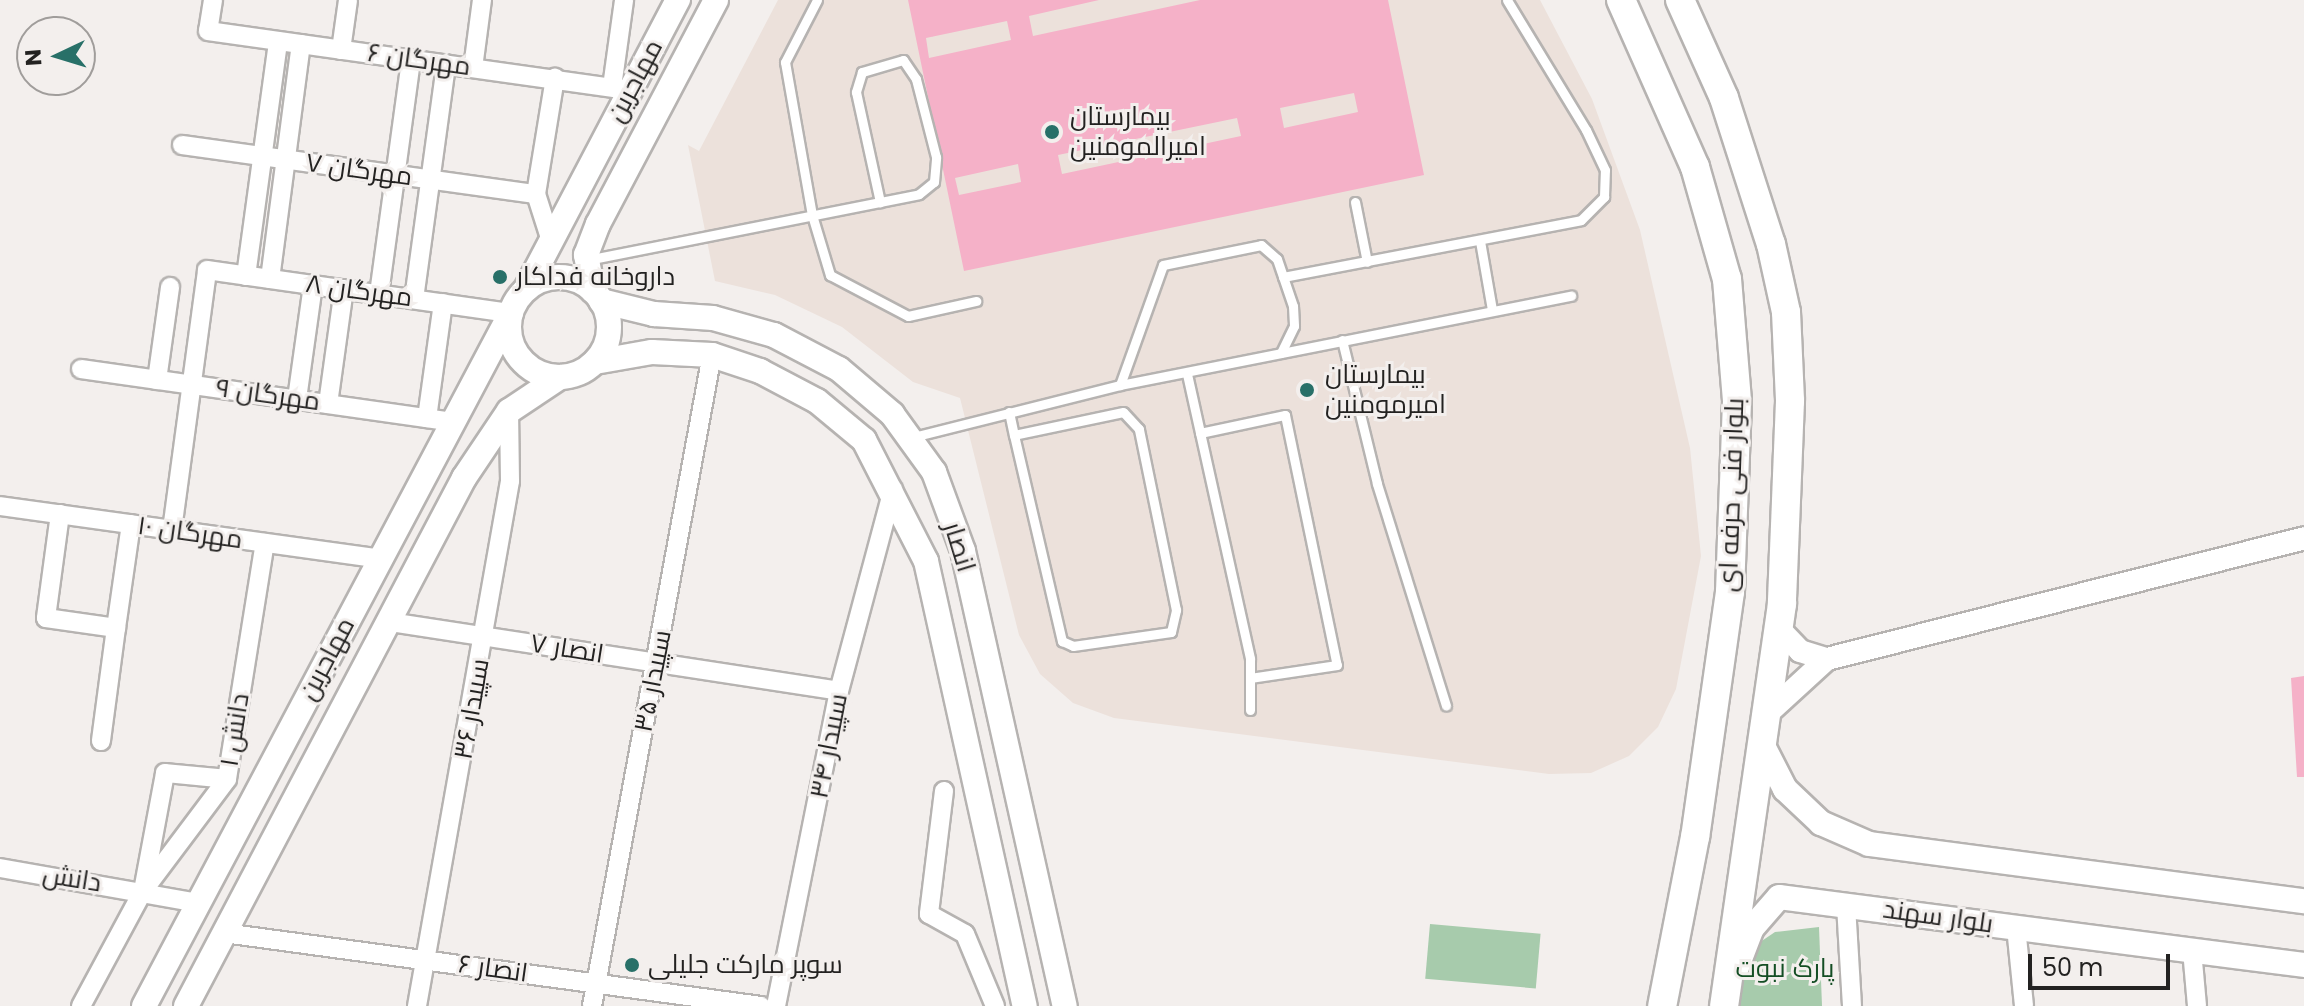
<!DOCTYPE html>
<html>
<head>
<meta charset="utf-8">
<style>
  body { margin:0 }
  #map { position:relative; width:2304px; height:1006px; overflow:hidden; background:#f3efed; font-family:Poppins,Cairo,sans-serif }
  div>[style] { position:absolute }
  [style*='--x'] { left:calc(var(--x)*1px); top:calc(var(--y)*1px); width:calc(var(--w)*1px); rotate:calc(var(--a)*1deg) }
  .built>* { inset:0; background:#ece1db }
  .green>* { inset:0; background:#a7cbac; transform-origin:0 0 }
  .building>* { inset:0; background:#f5b1c8 }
  .roads { filter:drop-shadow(2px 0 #b6b3b1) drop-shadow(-2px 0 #b6b3b1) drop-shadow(0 2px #b6b3b1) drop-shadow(0 -2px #b6b3b1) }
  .service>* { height:9px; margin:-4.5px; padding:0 4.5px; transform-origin:4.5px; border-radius:4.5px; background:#fff }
  .minor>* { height:18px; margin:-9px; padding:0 9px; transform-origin:9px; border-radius:9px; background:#fff }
  .tertiary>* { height:22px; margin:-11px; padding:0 11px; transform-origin:11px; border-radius:11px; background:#fff }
  .secondary>* { height:24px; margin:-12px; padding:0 12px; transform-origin:12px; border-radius:12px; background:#fff }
  .secondary>.ring { margin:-12px; padding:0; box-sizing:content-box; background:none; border:24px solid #fff; border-radius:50% }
  .primary>* { height:28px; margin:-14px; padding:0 14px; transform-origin:14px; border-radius:14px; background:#fff }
  .dots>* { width:22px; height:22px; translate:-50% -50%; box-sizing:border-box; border:4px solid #f3efed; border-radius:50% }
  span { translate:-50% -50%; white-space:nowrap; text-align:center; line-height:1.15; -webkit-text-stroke:6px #f3efed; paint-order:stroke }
  .street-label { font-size:26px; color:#232221 }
  .poi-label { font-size:26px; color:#232221 }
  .left { translate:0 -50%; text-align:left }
  .park-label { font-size:26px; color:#144e24 }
  .north { position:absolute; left:16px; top:16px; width:80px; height:80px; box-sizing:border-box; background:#f3efed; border:2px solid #a09d9b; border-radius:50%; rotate:266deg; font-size:22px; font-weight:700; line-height:32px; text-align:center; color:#232221 }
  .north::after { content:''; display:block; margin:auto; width:28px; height:36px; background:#287068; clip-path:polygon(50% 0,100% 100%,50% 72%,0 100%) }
  .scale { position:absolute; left:2028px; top:954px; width:142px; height:36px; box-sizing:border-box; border:4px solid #232221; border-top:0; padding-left:10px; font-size:24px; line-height:28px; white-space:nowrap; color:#232221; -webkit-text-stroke:6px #f3efed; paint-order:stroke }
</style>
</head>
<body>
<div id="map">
  <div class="built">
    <i style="clip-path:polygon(778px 0,1540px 0,1592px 99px,1640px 230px,1690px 448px,1701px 556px,1676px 689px,1658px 727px,1629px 756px,1591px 773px,1549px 774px,1114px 718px,1073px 703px,1040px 674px,1019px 635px,960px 398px,913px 382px,842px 327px,775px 295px,715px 281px,688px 145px,699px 151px)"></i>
  </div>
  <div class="green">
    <i style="left:1430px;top:924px;width:111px;height:55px;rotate:5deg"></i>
    <i style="clip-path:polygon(1819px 927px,1822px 1006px,1720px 1006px,1732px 961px,1775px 932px)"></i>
  </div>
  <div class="building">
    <i style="clip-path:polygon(evenodd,908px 0,1099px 0,1029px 16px,1033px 36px,1200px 0,1388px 0,1424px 175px,964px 271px,908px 0,1007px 21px,1011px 40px,929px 58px,926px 38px,1007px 21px,908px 0,1354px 93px,1358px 112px,1284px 128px,1280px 108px,1354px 93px,908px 0,1237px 118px,1241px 136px,1062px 174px,1058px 155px,1237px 118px,908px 0,1018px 164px,1021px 182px,959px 195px,955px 178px,1018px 164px)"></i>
    <i style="clip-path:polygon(2304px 676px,2304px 777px,2297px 777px,2291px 678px)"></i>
  </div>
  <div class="roads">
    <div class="service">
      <i style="--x:817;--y:0;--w:70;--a:117.3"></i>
      <i style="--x:785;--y:62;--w:155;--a:80"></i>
      <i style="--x:812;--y:215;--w:63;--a:73.3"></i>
      <i style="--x:830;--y:275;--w:88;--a:27.7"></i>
      <i style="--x:908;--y:316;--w:70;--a:-12.4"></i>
      <i style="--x:1355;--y:202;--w:61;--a:78.7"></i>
      <i style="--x:1480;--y:241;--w:70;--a:80.1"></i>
      <i style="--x:587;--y:260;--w:338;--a:-11.2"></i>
      <i style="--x:919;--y:194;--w:19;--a:-39"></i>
      <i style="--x:934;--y:182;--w:25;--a:-85"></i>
      <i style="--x:936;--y:157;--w:81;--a:-104.4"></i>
      <i style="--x:916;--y:79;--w:23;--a:-124"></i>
      <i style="--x:903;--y:60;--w:43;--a:163.7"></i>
      <i style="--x:862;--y:72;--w:21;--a:107"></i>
      <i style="--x:856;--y:92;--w:113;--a:77.7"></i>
      <i style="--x:1283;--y:277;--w:303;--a:-10.8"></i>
      <i style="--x:1581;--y:220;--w:33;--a:-45"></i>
      <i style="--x:1604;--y:197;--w:27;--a:-88"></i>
      <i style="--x:1605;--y:170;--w:44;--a:-115.4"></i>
      <i style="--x:1586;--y:130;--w:152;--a:-121.3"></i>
      <i style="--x:1342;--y:340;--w:148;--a:76.3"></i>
      <i style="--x:1377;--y:484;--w:232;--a:72.7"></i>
      <i style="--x:1187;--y:374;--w:292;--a:77.5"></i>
      <i style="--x:1250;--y:659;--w:51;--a:90"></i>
      <i style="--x:1120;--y:385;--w:127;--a:-70.3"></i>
      <i style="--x:1163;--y:265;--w:100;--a:-11.5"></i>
      <i style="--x:1261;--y:245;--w:21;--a:41"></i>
      <i style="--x:1277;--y:259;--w:50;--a:71.2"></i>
      <i style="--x:1293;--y:306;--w:20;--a:87"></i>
      <i style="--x:1294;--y:326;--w:30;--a:116"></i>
      <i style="--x:1009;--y:412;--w:24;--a:78"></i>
      <i style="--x:1014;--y:435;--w:212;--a:76.9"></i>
      <i style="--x:1062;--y:641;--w:12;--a:24"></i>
      <i style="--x:1073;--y:646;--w:99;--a:-8.1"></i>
      <i style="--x:1171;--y:632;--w:23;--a:-77"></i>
      <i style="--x:1176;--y:610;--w:185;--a:-101.6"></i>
      <i style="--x:1139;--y:429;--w:23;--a:-133"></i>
      <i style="--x:1123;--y:412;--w:111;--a:168.1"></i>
      <i style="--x:1200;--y:433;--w:87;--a:-12"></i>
      <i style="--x:1285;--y:415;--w:255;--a:78.3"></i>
      <i style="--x:1337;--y:665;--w:88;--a:171.5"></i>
      <i style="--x:913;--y:437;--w:213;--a:-14.1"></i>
      <i style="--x:1120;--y:385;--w:460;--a:-11.2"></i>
    </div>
    <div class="minor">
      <i style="--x:213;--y:0;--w:31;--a:99"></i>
      <i style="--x:208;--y:31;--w:426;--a:8"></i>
      <i style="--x:341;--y:50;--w:50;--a:-82"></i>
      <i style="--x:473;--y:68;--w:69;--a:-82.5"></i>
      <i style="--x:612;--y:87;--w:88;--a:-82.1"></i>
      <i style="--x:182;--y:145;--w:357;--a:7.9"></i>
      <i style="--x:551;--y:241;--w:49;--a:-107.7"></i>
      <i style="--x:536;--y:194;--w:118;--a:-80.7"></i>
      <i style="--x:246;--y:276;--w:237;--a:-82.2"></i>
      <i style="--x:270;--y:279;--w:237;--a:-82.5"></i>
      <i style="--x:379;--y:294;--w:237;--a:-82.2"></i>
      <i style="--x:414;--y:299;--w:237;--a:-82.2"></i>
      <i style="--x:81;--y:369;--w:377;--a:8.1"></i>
      <i style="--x:157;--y:380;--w:94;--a:-82"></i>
      <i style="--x:297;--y:399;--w:115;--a:-82"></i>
      <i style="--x:328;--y:404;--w:116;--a:-82.1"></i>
      <i style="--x:427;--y:418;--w:116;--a:-82.1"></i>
      <i style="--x:0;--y:506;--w:384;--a:7.9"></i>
      <i style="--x:60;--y:514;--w:105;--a:97.7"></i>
      <i style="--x:46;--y:618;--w:71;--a:8.1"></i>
      <i style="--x:116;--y:628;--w:114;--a:97.6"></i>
      <i style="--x:172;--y:530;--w:262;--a:-82.3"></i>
      <i style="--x:207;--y:270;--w:307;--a:8.1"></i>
      <i style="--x:390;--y:622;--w:454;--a:8.7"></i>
      <i style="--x:116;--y:628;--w:105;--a:-81.8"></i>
      <i style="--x:944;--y:791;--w:124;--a:97"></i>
      <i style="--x:929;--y:914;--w:41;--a:29.1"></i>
      <i style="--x:965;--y:934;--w:78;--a:67.4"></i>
      <i style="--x:0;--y:868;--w:202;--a:10"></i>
      <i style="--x:143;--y:891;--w:140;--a:-53.1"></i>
      <i style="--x:227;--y:779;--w:239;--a:-80.9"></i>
      <i style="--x:1846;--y:905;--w:101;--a:86.6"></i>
      <i style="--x:2016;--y:927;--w:79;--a:84.2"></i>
      <i style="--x:224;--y:933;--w:542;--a:7.74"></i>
      <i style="--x:2192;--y:950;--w:56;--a:84.9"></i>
      <i style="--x:81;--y:1006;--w:131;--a:-61.7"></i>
      <i style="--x:143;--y:891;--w:120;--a:-79.4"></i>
      <i style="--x:165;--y:773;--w:62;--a:5.5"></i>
      <i style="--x:417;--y:1006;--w:533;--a:-79.95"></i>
      <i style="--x:510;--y:481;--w:70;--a:-90.8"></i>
      <i style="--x:592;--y:1006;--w:662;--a:-79.56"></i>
      <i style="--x:776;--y:1006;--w:321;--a:-78.7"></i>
      <i style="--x:839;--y:691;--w:209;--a:-75"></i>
    </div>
    <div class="tertiary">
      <i style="--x:1781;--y:617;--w:13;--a:94"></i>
      <i style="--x:1780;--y:630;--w:29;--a:46"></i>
      <i style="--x:1800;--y:651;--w:28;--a:17"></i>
      <i style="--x:1768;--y:713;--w:80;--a:-42.5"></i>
      <i style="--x:1827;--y:659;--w:492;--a:-14.2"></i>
    </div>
    <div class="secondary">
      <i class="ring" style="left:509px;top:277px;width:76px;height:76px"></i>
      <i style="--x:526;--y:289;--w:327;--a:-62.3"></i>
      <i style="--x:593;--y:291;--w:37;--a:-101"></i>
      <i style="--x:586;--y:255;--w:33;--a:-69"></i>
      <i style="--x:598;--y:224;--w:253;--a:-62.2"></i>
      <i style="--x:601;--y:301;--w:55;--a:13.8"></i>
      <i style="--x:654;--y:314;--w:59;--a:3.9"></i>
      <i style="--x:713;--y:318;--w:63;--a:15.6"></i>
      <i style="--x:774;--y:335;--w:73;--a:27.6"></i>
      <i style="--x:839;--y:369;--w:70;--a:40.3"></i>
      <i style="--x:892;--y:414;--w:72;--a:54.1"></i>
      <i style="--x:934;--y:472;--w:84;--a:69.8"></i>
      <i style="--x:963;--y:551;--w:466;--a:77.4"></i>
      <i style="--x:595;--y:362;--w:58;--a:-10"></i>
      <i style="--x:652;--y:352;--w:60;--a:2.9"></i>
      <i style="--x:712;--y:355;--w:51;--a:18.4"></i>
      <i style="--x:760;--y:371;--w:64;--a:27.8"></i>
      <i style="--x:817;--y:401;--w:61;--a:39.7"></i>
      <i style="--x:864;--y:440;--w:136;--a:62.9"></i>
      <i style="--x:926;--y:561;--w:456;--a:77.5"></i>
      <i style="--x:1761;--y:742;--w:53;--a:62.9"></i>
      <i style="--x:1785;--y:789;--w:50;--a:43.4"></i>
      <i style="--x:1821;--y:823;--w:52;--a:23.6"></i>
      <i style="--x:1869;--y:844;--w:439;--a:7.5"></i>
      <i style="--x:1737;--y:967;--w:42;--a:-69"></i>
      <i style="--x:1752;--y:928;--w:41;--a:-48.9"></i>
      <i style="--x:1779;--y:897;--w:529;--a:7.38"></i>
      <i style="--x:144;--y:1006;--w:784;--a:-62.1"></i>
      <i style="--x:186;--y:1006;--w:597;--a:-62.23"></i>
      <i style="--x:464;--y:478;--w:81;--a:-56.1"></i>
      <i style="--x:509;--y:411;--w:61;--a:-33.7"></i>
    </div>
    <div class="primary">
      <i style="--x:1621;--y:0;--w:183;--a:66.1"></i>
      <i style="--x:1695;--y:167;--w:116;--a:74.1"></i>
      <i style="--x:1727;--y:279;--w:122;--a:85.3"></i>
      <i style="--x:1737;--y:401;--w:191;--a:92.1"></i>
      <i style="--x:1730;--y:592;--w:247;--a:98.1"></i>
      <i style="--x:1695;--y:837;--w:172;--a:101"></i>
      <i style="--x:1680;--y:0;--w:107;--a:65.8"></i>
      <i style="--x:1724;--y:98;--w:153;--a:72.2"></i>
      <i style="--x:1771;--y:244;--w:70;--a:77.6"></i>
      <i style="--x:1786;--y:312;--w:89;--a:87.4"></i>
      <i style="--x:1790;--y:401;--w:203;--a:92.3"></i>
      <i style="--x:1782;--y:604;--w:406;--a:98.2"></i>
    </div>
  </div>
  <div class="dots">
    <i style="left:1052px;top:132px;background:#287068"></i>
    <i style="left:500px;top:277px;background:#287068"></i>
    <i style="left:1307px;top:390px;background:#287068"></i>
    <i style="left:632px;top:965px;background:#287068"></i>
  </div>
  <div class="street-label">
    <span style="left:419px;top:60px;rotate:8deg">مهرگان ۶</span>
    <span style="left:635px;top:81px;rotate:-62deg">مهاجرین</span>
    <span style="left:359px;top:170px;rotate:8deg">مهرگان ۷</span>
    <span style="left:359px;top:291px;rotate:8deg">مهرگان ۸</span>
    <span style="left:268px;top:395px;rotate:8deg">مهرگان ۹</span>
    <span style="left:1732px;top:495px;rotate:-88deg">بلوار فنی حرفه ای</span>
    <span style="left:190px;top:533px;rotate:8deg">مهرگان ۱۰</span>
    <span style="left:959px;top:547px;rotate:73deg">انصار</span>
    <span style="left:567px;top:649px;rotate:9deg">انصار ۷</span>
    <span style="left:327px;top:659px;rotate:-62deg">مهاجرین</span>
    <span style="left:653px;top:681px;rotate:-79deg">سپیدار ۳۵</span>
    <span style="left:472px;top:709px;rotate:-80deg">سپیدار ۳۶</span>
    <span style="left:235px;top:730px;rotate:-81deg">دانش ۱</span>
    <span style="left:829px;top:746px;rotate:-79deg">سپیدار ۳۴</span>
    <span style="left:72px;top:879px;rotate:9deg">دانش</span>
    <span style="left:1938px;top:917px;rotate:8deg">بلوار سهند</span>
    <span style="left:493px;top:969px;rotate:8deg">انصار ۶</span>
  </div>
  <div class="poi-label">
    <span class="left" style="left:1070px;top:132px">بیمارستان<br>امیرالمومنین</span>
    <span class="left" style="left:516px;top:277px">داروخانه فداکار</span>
    <span class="left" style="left:1325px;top:390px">بیمارستان<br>امیرمومنین</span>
    <span class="left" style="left:648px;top:965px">سوپر مارکت جلیلی</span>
  </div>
  <div class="park-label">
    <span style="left:1785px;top:969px">پارک نبوت</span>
  </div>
  <div class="north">N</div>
  <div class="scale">50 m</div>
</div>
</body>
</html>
